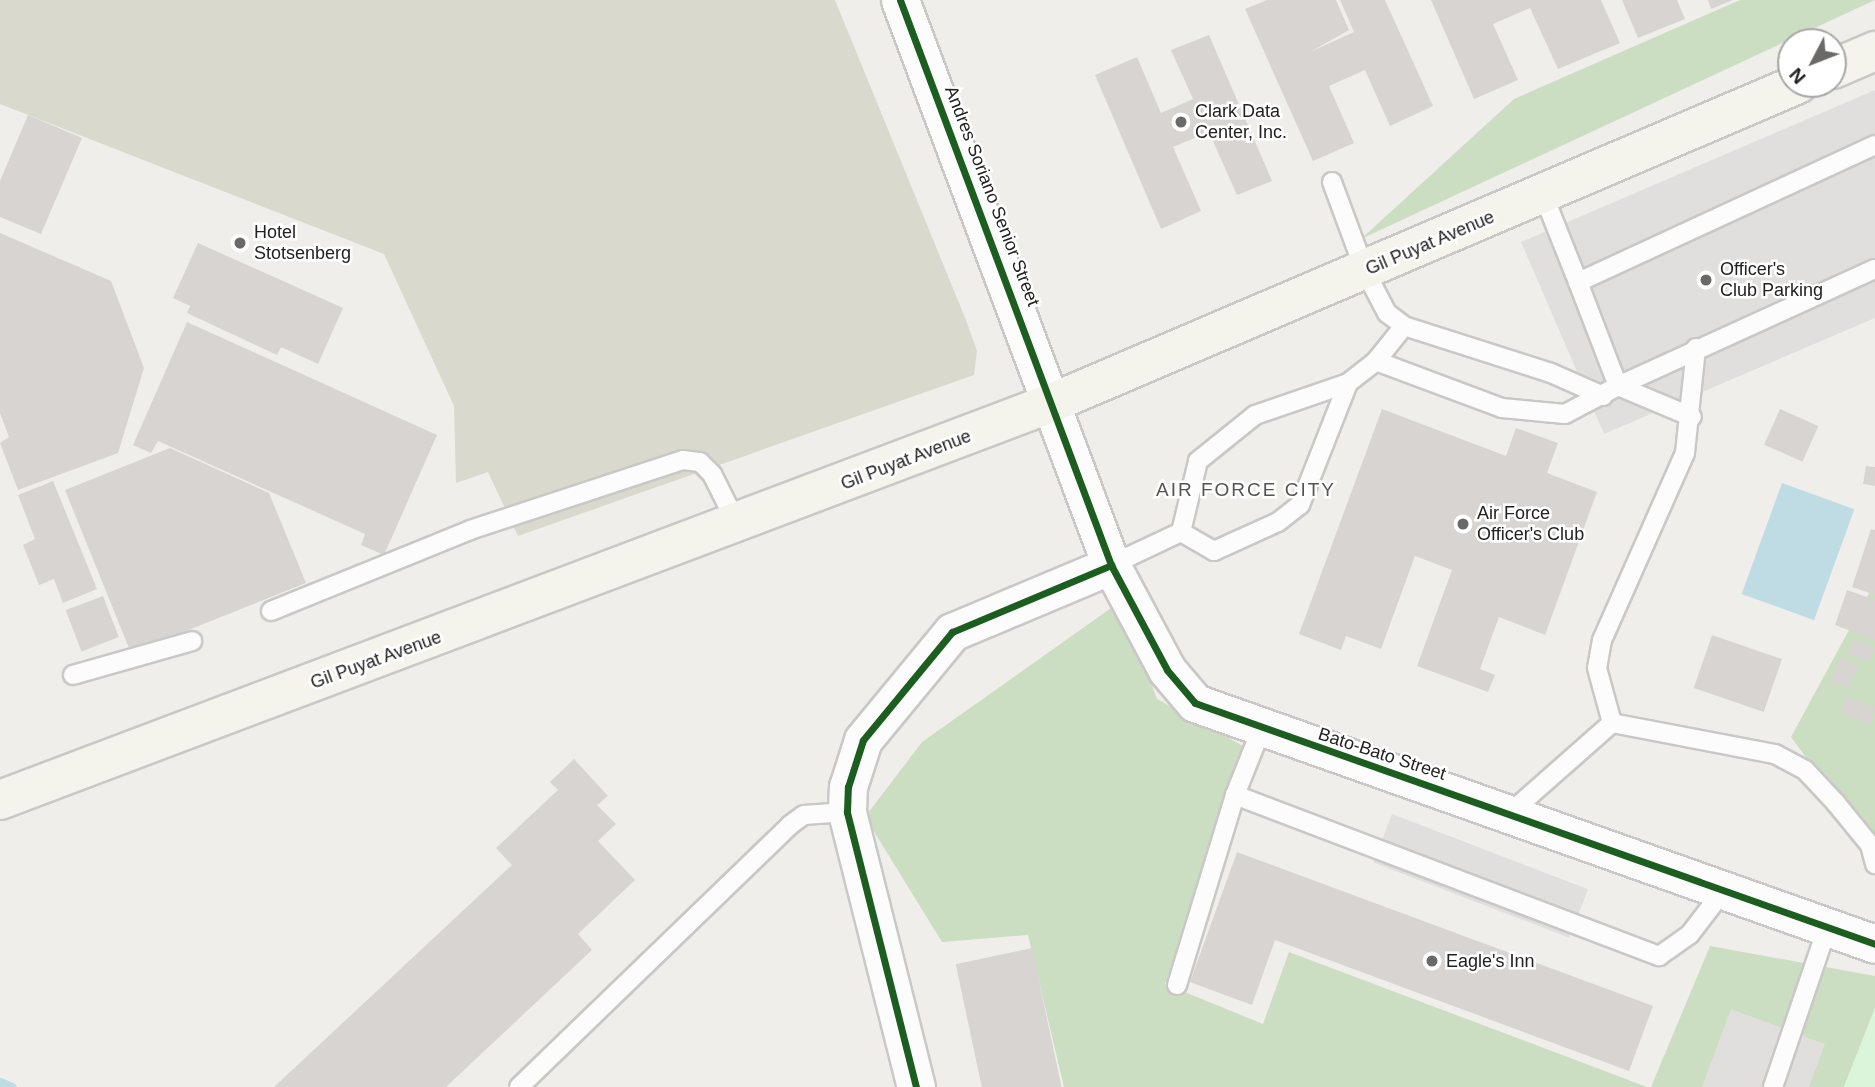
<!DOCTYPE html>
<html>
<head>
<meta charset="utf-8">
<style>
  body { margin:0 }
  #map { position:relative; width:1875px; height:1087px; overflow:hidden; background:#f0eeeb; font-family:Helvetica,sans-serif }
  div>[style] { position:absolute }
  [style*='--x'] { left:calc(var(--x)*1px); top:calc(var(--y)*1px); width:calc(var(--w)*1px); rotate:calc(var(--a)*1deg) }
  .construction>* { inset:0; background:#d9d9cd }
  .forest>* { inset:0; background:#cbdec1 }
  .park>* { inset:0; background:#daf5da }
  .parking>* { inset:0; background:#e0dfde; transform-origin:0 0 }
  .water>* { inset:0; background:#bfdbe3; transform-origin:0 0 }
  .stream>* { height:9px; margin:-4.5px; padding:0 4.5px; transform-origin:4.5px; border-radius:4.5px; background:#bfdbe3 }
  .building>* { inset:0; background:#d7d4d2; transform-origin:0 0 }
  .roads { filter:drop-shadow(2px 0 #c9c8c7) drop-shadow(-2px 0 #c9c8c7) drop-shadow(0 2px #c9c8c7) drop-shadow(0 -2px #c9c8c7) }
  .lane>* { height:18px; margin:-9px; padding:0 9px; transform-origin:9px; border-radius:9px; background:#fdfcfc }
  .street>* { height:37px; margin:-18.5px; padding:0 18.5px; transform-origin:18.5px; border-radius:18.5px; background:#fdfcfc }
  .secondary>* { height:38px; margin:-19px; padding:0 19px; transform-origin:19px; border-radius:19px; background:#f4f4ed }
  .cycleway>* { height:7px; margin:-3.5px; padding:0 3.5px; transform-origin:3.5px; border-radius:3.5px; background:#1b5e20 }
  .dots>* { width:19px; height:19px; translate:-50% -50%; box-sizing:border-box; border:4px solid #fff; border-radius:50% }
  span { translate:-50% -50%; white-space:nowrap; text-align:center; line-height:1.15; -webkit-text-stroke:5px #fff; paint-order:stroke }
  .poi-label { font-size:18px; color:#222 }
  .left { translate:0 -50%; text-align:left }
  .street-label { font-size:18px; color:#222 }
  .neighbourhood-label { font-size:19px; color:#555; letter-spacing:2px }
  .north { position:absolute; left:1777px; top:28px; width:70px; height:70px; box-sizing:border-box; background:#fff; border:2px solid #a7a7a7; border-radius:50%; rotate:228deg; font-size:19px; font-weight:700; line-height:28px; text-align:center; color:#222 }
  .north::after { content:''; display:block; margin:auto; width:24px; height:32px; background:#6a6968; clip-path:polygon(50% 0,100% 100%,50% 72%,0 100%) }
</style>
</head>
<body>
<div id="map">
  <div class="construction">
    <i style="clip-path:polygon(0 0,835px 0,966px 320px,977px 351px,974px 375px,518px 536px,488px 472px,456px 483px,454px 406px,384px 254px,0 104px)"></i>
  </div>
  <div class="forest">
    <i style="clip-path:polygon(1740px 0,1875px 0,1361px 239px,1514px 99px)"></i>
    <i style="clip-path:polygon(1875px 582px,1875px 851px,1791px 737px)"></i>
    <i style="clip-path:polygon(1121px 601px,1157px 699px,1245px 747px,1165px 984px,1263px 1024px,1289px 952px,1647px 1087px,1064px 1087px,1028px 935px,942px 942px,865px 817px,922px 742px)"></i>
    <i style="clip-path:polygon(1710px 946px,1875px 976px,1875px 1008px,1844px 1087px,1651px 1087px)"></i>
  </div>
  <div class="park">
    <i style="clip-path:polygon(1875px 1008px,1875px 1087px,1844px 1087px)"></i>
  </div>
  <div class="parking">
    <i style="clip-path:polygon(1875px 90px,1875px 318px,1604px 434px,1521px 242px)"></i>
    <i style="left:1392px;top:814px;width:210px;height:52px;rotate:21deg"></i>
    <i style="clip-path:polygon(1731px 1009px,1825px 1044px,1809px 1087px,1702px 1087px)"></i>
  </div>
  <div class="water">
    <i style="left:1782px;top:483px;width:77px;height:118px;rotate:20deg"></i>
  </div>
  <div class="stream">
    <i style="--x:0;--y:1082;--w:13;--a:23"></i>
  </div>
  <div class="building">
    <i style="clip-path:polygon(1267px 0,1336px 0,1349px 30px,1310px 52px,1354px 32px,1340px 0,1385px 0,1433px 106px,1390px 126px,1365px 70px,1329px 86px,1354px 143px,1313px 161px,1245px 9px)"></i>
    <i style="clip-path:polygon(1431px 0,1601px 0,1620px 43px,1558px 69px,1530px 8px,1493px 24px,1518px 80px,1474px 99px)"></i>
    <i style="clip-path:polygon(1622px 0,1677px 0,1685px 19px,1638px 38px)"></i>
    <i style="clip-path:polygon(1708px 0,1733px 0,1711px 9px)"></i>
    <i style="clip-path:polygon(1209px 35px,1272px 181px,1237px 195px,1209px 132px,1173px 147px,1201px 211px,1161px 229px,1095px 75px,1137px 57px,1161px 113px,1193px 99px,1171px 50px)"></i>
    <i style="clip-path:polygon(28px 115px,82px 138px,41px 234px,0 217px,0 181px)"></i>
    <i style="clip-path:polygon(0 233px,111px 281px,144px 368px,118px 453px,18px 490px,0 443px,9px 437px,0 413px)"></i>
    <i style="clip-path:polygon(198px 243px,343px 308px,318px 364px,281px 347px,277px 355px,187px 313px,190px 306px,173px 298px)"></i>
    <i style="clip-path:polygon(187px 322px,437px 435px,384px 555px,361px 545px,365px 534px,158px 441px,151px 453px,133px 445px)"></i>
    <i style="clip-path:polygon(1382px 409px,1506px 456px,1516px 428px,1558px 443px,1547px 473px,1597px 492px,1545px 635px,1499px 617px,1480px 669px,1495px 675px,1488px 692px,1417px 666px,1452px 570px,1415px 556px,1381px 649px,1346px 636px,1341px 650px,1299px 634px)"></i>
    <i style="left:1780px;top:409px;width:42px;height:39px;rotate:24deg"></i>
    <i style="clip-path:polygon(170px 448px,269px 493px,306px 583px,131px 653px,65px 490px)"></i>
    <i style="clip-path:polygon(1866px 466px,1875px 467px,1875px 486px,1863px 484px)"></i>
    <i style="clip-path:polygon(53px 481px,97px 589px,63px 603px,54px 579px,39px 585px,23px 545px,35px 539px,18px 495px)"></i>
    <i style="clip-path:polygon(1871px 529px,1875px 530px,1875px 595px,1852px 587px)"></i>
    <i style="clip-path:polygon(1847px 590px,1875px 600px,1875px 640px,1835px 625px)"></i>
    <i style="left:103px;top:596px;width:44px;height:40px;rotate:69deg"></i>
    <i style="left:1712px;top:635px;width:74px;height:56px;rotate:19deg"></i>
    <i style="left:1854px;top:639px;width:23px;height:15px;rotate:23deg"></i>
    <i style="left:1842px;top:657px;width:19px;height:26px;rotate:28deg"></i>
    <i style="clip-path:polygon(1846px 697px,1875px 707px,1872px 725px,1840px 713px)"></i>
    <i style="clip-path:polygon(574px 759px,608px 796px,597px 805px,616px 824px,598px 841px,635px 880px,578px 934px,592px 950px,446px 1087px,274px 1087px,512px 865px,496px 848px,558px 790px,550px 782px)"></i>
    <i style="clip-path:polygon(1237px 852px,1653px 1006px,1629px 1071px,1275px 940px,1252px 1005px,1190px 982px)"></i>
    <i style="left:1032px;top:948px;width:142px;height:78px;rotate:78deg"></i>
  </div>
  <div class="roads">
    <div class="lane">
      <i style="--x:1875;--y:145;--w:327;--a:155.2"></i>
      <i style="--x:1578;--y:282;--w:111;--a:69"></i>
      <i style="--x:1618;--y:386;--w:282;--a:-24.5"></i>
      <i style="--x:1332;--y:182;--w:95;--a:69.7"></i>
      <i style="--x:1365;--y:271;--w:47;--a:62.4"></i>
      <i style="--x:1387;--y:313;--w:21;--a:37"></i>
      <i style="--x:1404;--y:326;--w:154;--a:17.7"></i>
      <i style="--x:1551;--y:373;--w:57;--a:23.9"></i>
      <i style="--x:1543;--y:194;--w:95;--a:68.3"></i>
      <i style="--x:1696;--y:348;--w:106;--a:96"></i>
      <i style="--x:1685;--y:453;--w:205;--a:113.9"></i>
      <i style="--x:1602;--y:640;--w:28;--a:100"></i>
      <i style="--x:1597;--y:668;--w:57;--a:74.7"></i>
      <i style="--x:1612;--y:723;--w:166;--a:10.8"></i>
      <i style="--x:1775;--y:754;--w:34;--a:28"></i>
      <i style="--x:1805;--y:770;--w:44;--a:46.8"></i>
      <i style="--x:1835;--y:802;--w:55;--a:50.9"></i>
      <i style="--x:1870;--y:845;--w:20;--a:75"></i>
      <i style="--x:1376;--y:361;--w:134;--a:20.5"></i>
      <i style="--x:1502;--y:408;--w:63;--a:5.4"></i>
      <i style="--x:1565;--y:414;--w:60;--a:-27.8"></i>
      <i style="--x:1618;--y:386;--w:80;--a:22.7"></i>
      <i style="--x:1181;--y:532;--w:73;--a:-76.5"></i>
      <i style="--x:1198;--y:461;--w:73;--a:-38.9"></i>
      <i style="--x:1255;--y:415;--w:98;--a:-19"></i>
      <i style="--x:1111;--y:565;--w:77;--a:-25.2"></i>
      <i style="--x:1181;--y:532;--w:38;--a:30"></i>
      <i style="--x:1214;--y:551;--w:70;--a:-24.4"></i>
      <i style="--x:1278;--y:522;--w:28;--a:-38"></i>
      <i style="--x:1300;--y:505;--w:131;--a:-68.5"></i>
      <i style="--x:1348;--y:383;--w:36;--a:-38"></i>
      <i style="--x:1376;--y:361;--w:45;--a:-51.3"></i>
      <i style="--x:271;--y:611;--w:215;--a:-22.1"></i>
      <i style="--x:470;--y:530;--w:224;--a:-18.2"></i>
      <i style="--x:683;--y:460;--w:17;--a:7"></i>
      <i style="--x:700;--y:462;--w:17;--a:45"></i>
      <i style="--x:712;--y:474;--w:58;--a:63.4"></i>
      <i style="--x:73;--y:675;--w:124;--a:-15.9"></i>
      <i style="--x:1235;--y:795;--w:454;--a:20.8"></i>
      <i style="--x:1659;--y:956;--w:38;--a:-35"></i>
      <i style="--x:1690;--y:934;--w:54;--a:-52.5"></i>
      <i style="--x:1511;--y:812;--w:135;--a:-41.4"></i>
      <i style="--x:1177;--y:985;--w:199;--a:-73"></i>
      <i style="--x:1235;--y:795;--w:70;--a:-68.2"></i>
      <i style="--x:519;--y:1087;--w:377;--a:-44"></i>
      <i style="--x:790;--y:825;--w:17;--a:-36"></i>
      <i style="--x:804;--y:815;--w:43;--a:-4"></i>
      <i style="--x:1773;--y:1087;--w:168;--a:-71.2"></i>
    </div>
    <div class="street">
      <i style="--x:900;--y:0;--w:603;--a:69.52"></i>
      <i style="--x:1111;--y:565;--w:119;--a:61.9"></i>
      <i style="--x:1167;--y:670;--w:43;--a:49.7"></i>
      <i style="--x:1195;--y:703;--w:721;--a:19.51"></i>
      <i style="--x:916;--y:1087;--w:284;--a:-104.1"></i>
      <i style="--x:847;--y:812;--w:25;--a:-88"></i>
      <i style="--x:848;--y:787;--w:49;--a:-72.3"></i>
      <i style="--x:863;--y:740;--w:140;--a:-50.5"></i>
      <i style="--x:952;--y:632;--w:173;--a:-22.8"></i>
    </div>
    <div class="secondary">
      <i style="--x:1833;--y:69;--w:46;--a:-23.2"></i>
      <i style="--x:0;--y:800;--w:1127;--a:-20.69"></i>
      <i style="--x:1054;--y:402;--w:809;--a:-23.14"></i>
    </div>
  </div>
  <div class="cycleway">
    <i style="--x:900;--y:0;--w:603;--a:69.52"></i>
    <i style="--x:1111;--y:565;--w:119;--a:61.9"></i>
    <i style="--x:1167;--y:670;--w:43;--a:49.7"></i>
    <i style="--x:1195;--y:703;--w:721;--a:19.51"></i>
    <i style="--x:916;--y:1087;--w:284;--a:-104.1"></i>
    <i style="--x:847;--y:812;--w:25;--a:-88"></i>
    <i style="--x:848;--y:787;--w:49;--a:-72.3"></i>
    <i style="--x:863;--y:740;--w:140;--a:-50.5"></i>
    <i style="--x:952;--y:632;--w:173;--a:-22.8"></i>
  </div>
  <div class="dots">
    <i style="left:1181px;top:122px;background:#6a6968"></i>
    <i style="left:240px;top:243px;background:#6a6968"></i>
    <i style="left:1706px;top:280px;background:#6a6968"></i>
    <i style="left:1463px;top:524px;background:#6a6968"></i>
    <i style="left:1432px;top:961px;background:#6a6968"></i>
  </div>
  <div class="poi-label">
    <span class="left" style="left:1195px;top:122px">Clark Data<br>Center, Inc.</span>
    <span class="left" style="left:254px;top:243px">Hotel<br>Stotsenberg</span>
    <span class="left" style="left:1720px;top:280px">Officer's<br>Club Parking</span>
    <span class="left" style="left:1477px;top:524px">Air Force<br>Officer's Club</span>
    <span class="left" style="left:1446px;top:961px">Eagle's Inn</span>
  </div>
  <div class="street-label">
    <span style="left:992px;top:196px;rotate:69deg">Andres Soriano Senior Street</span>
    <span style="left:1430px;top:243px;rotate:-23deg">Gil Puyat Avenue</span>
    <span style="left:906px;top:460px;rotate:-21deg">Gil Puyat Avenue</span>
    <span style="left:376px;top:660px;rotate:-20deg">Gil Puyat Avenue</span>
    <span style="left:1382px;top:754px;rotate:18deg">Bato-Bato Street</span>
  </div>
  <div class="neighbourhood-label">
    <span style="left:1246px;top:490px">AIR FORCE CITY</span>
  </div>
  <div class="north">N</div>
</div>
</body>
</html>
